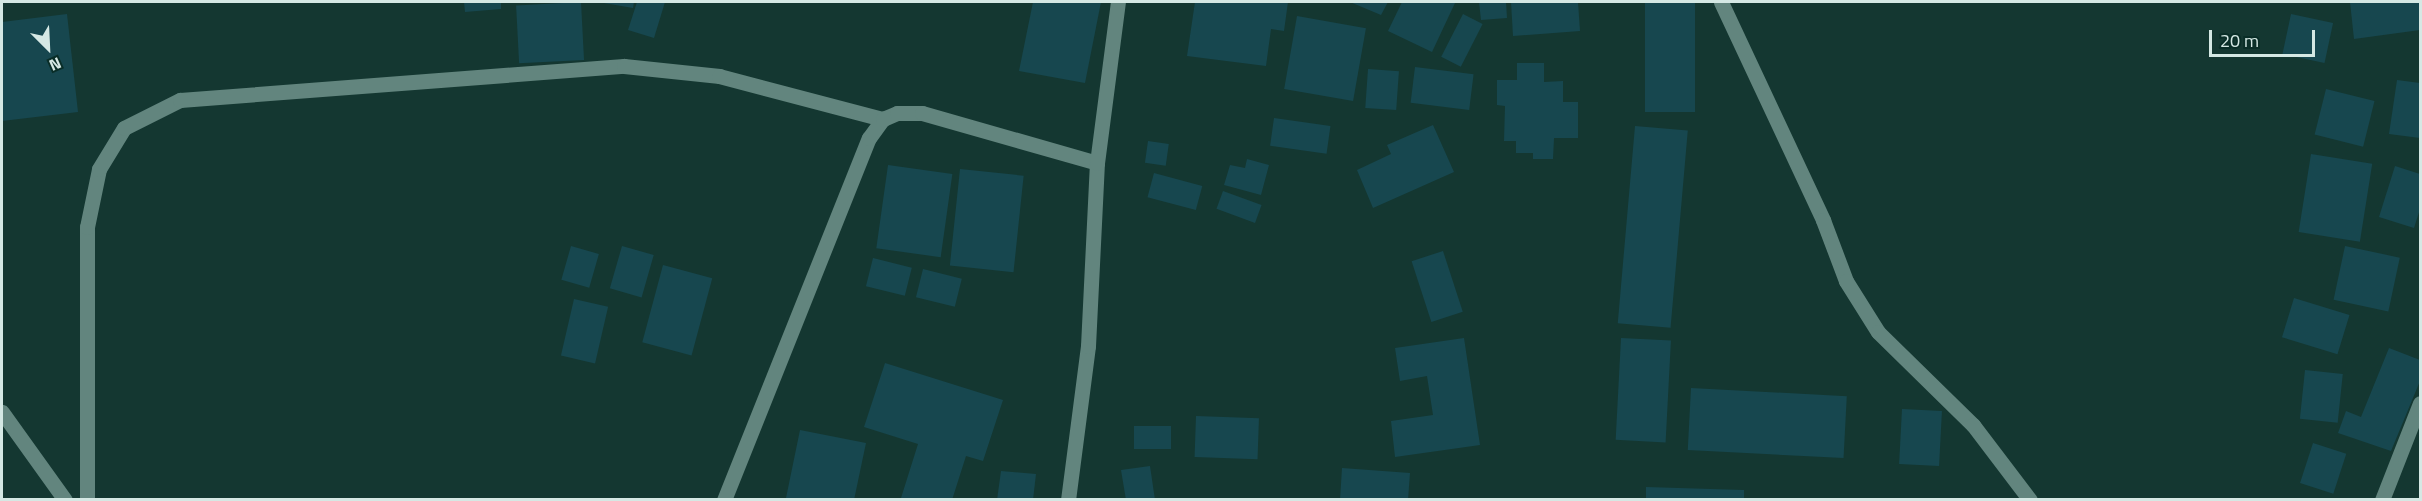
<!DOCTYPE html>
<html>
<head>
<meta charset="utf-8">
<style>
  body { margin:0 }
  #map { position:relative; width:2422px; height:501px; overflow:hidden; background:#143731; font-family:"Titillium Web",sans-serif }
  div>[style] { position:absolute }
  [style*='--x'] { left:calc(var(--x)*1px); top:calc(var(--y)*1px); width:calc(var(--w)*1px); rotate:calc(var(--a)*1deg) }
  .building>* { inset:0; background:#17474f; transform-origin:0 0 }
  .street>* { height:15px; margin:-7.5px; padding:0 7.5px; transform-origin:7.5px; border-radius:7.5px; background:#62857e }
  span { translate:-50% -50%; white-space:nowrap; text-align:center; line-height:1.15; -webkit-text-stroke:4.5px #092d27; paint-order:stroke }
  .frame { position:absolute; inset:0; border:3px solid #d5e8e4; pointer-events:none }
  .north { position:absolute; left:18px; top:18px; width:60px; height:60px; -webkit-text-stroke:4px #092d27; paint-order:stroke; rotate:156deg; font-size:16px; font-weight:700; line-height:24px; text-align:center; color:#d5e8e4 }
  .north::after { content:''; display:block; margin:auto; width:21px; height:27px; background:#d5e8e4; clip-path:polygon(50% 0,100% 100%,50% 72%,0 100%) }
  .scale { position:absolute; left:2209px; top:30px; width:106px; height:27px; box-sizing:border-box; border:3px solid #d5e8e4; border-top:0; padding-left:8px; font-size:18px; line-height:21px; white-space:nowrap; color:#d5e8e4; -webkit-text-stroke:4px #092d27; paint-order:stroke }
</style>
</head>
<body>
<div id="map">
  <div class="building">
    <i style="clip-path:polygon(464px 2px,501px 2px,501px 9px,465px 12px)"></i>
    <i style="left:581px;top:2px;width:58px;height:65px;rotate:87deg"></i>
    <i style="clip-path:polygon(598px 2px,634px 2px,633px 8px)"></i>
    <i style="clip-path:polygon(637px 2px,665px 2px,654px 38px,628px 30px)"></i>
    <i style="clip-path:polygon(1033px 2px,1101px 2px,1085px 83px,1019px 71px)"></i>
    <i style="clip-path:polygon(1195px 2px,1288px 2px,1284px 31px,1271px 29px,1266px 66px,1187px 56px)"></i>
    <i style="clip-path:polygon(1350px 2px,1388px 2px,1381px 15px)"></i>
    <i style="clip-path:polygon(1402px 2px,1455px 3px,1432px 52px,1388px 31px)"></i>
    <i style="clip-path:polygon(1479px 2px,1506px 2px,1507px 18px,1481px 20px)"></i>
    <i style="clip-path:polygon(1511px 2px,1578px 2px,1580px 31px,1513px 36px)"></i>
    <i style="left:1645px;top:2px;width:50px;height:110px"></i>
    <i style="clip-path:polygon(2350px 2px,2420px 2px,2420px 30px,2354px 39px)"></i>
    <i style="clip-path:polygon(67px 14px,78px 112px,2px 121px,2px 22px)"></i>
    <i style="left:1463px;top:14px;width:22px;height:48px;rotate:27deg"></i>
    <i style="left:2291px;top:14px;width:43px;height:41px;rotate:12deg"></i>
    <i style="left:1297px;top:16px;width:70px;height:74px;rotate:10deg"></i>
    <i style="clip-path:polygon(1517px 63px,1544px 63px,1544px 82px,1563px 81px,1563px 102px,1578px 102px,1578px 138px,1554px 138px,1553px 159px,1533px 159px,1533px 153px,1516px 153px,1516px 141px,1504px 141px,1505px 106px,1497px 105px,1497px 80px,1517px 80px)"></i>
    <i style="left:1415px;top:67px;width:59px;height:36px;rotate:7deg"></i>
    <i style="left:1368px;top:69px;width:31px;height:39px;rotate:4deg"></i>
    <i style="clip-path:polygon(2397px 80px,2420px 83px,2420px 138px,2389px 134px)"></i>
    <i style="left:2326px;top:89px;width:50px;height:47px;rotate:14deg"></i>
    <i style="left:1274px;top:118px;width:57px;height:28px;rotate:8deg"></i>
    <i style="clip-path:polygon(1433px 125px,1454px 172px,1373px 208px,1357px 170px,1391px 154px,1387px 145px)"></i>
    <i style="left:1635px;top:126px;width:53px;height:198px;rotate:5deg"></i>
    <i style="left:1148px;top:141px;width:21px;height:22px;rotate:8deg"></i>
    <i style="left:2311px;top:154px;width:62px;height:79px;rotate:9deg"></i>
    <i style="clip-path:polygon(1247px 159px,1269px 165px,1261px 195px,1224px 185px,1230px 165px,1245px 168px)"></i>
    <i style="left:888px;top:165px;width:65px;height:84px;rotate:8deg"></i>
    <i style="clip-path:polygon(2395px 166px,2420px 174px,2420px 209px,2414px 228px,2379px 217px)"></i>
    <i style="left:960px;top:169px;width:64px;height:97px;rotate:6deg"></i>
    <i style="left:1154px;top:173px;width:50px;height:25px;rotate:15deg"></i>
    <i style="left:1223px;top:191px;width:41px;height:19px;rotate:20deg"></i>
    <i style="left:571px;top:246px;width:29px;height:35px;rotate:16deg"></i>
    <i style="left:622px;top:246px;width:33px;height:44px;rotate:16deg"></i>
    <i style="left:2345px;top:246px;width:56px;height:55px;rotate:12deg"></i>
    <i style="left:1443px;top:251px;width:64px;height:33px;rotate:72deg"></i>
    <i style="left:873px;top:258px;width:40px;height:29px;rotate:14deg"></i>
    <i style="left:663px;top:265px;width:51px;height:80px;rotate:15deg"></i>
    <i style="left:923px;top:269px;width:40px;height:29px;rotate:14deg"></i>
    <i style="left:2294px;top:298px;width:58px;height:41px;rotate:17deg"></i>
    <i style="left:574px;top:299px;width:35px;height:58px;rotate:13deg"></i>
    <i style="clip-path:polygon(1464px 338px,1480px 445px,1395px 457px,1391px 421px,1433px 415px,1427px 376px,1400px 381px,1395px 348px)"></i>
    <i style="left:1621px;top:338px;width:50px;height:102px;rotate:3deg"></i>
    <i style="clip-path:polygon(2389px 348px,2420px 360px,2420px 381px,2391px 451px,2338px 433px,2346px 411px,2361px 417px)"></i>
    <i style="clip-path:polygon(885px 363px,1003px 400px,983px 461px,966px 456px,952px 500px,901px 498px,918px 444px,864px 427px)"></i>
    <i style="left:2305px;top:370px;width:38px;height:49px;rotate:6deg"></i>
    <i style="left:1691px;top:388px;width:156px;height:62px;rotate:3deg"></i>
    <i style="left:1902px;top:409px;width:40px;height:55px;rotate:3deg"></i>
    <i style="left:1196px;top:416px;width:63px;height:41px;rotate:2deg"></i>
    <i style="left:1171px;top:426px;width:23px;height:37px;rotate:90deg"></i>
    <i style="clip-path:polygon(800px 430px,866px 443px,854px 500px,786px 498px)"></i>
    <i style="left:2313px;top:443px;width:35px;height:42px;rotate:18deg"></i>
    <i style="clip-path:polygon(1150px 466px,1155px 500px,1126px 500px,1121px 470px)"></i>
    <i style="clip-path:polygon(1342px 468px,1410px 473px,1408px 500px,1340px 500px)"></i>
    <i style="clip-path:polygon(1001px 471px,1036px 474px,1033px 500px,997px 500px)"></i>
    <i style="clip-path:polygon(1646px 487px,1744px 490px,1744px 500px,1646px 500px)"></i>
  </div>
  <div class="street">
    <i style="--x:1721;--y:2;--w:241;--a:64.9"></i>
    <i style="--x:1823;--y:220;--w:65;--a:69.3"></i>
    <i style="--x:1846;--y:281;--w:60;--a:57.9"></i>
    <i style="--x:1878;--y:332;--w:133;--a:44.4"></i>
    <i style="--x:1973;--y:425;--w:94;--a:52.8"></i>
    <i style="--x:2;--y:412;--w:108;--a:54.4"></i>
    <i style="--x:87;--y:500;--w:273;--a:-90"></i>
    <i style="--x:87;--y:227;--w:59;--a:-78.3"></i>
    <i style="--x:99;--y:169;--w:48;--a:-58.6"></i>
    <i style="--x:124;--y:128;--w:63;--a:-26.6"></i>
    <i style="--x:180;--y:100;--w:445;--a:-4.4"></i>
    <i style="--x:624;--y:66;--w:96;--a:6"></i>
    <i style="--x:719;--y:76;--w:170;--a:14.7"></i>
    <i style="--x:724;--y:500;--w:390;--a:-68.2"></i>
    <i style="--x:869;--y:138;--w:24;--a:-54"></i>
    <i style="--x:883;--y:119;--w:15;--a:-23"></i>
    <i style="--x:897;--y:113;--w:25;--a:0"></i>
    <i style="--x:922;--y:113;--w:182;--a:15.9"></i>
    <i style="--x:1068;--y:500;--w:155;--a:-82.6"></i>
    <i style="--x:1088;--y:346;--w:183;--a:-87.2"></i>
    <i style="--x:1097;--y:163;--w:162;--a:-82.6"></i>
    <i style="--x:2382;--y:500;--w:104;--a:-68.6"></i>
  </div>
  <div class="frame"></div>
  <div class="north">N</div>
  <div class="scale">20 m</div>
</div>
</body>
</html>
